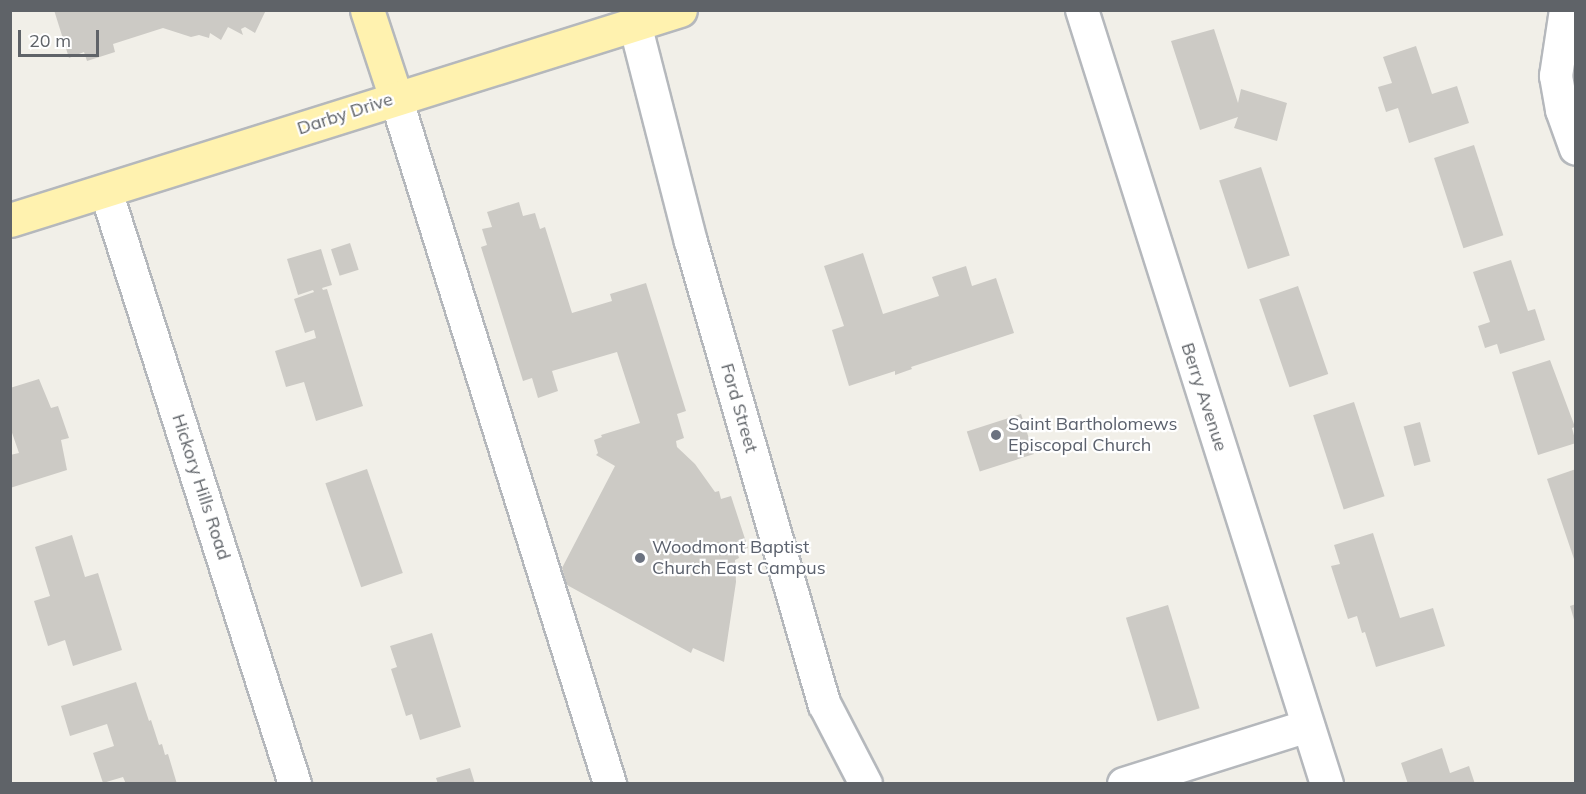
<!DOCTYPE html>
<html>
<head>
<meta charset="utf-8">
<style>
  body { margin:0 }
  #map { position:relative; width:1586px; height:794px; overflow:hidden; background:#f1efe8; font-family:Mulish,sans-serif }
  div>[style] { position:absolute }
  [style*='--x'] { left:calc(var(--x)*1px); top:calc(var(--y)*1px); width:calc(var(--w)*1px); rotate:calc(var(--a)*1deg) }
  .building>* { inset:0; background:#cccac5; transform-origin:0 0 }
  .roads { filter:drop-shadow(2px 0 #b5b8bc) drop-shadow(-2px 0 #b5b8bc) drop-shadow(0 2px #b5b8bc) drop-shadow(0 -2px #b5b8bc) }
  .minor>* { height:32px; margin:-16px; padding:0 16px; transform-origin:16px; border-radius:16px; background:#fff }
  .major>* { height:33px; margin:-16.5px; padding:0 16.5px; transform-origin:16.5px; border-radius:16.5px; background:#fff2af }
  .dots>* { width:16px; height:16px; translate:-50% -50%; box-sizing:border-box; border:3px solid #fff; border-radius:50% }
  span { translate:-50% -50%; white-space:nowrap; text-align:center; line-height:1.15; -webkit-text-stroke:4.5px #fff; paint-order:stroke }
  .street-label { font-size:18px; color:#5f6368 }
  .worship-label { font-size:18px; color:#5b616d }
  .left { translate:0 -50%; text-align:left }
  .frame { position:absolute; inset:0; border:12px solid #5f6368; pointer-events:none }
  .scale { position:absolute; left:18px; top:30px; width:81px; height:27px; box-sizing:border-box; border:3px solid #5f6368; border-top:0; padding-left:8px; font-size:18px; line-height:21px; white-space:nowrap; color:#5f6368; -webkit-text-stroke:4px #fff; paint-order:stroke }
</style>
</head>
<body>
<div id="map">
  <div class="building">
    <i style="clip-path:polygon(54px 10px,266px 10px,255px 33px,245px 27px,241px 29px,243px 35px,228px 27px,221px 40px,210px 33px,209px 38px,199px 35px,191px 37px,163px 28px,113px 44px,115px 52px,87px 61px,84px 52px,69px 58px)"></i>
    <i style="clip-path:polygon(1214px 29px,1238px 103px,1241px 89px,1287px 103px,1277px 141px,1234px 128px,1238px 117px,1200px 130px,1171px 41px)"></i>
    <i style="clip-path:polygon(1416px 46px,1432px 94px,1457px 86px,1469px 123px,1409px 143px,1398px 108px,1386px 112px,1378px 87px,1392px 83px,1383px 57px)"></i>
    <i style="left:1474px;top:145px;width:95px;height:42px;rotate:72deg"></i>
    <i style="left:1261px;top:167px;width:93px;height:44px;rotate:72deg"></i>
    <i style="clip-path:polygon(519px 202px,523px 216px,535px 213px,540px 229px,545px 227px,572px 313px,612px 301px,610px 294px,646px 283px,686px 411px,677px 414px,684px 438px,676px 441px,677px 447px,695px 464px,715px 492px,719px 491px,721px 499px,731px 496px,748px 548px,737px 552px,739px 558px,735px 560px,736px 582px,724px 662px,693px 648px,691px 653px,567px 585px,562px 568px,615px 466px,596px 455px,598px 453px,594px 440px,602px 437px,601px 435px,640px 423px,617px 352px,552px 371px,558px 391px,538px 398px,532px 378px,523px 381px,481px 247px,487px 245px,482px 229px,492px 227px,487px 212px)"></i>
    <i style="left:350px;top:243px;width:28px;height:20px;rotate:72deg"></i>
    <i style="clip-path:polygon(321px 249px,332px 285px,322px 288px,323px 290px,327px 289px,363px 406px,316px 421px,304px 382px,286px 387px,275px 351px,316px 338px,314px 330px,305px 333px,294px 299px,314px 292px,313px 290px,298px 295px,287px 259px)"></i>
    <i style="clip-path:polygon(863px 253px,883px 314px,939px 296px,932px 277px,966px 266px,972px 286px,996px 278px,1014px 333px,911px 367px,912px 369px,895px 375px,895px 371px,849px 386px,832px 330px,844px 326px,824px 266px)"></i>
    <i style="clip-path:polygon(1511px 260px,1528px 311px,1535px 309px,1545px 340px,1500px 354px,1497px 344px,1485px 348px,1478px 326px,1490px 322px,1473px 272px)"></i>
    <i style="left:1298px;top:286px;width:93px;height:41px;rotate:71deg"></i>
    <i style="clip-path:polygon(1550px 360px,1575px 427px,1572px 428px,1576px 443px,1538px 455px,1512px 372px)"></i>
    <i style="clip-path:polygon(39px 379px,51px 408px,58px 406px,69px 438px,61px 440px,67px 470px,10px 488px,10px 455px,19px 453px,10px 427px,10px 388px)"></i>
    <i style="left:1354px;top:402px;width:99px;height:43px;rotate:72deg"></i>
    <i style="left:1021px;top:414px;width:42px;height:57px;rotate:72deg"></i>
    <i style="left:1420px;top:422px;width:41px;height:17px;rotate:75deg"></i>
    <i style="left:367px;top:469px;width:110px;height:44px;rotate:71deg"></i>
    <i style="clip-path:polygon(1576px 469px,1576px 562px,1575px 562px,1547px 479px)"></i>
    <i style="clip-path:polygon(1373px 533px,1400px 618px,1433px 608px,1445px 646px,1376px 667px,1365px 632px,1362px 633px,1357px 616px,1348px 619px,1331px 566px,1340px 564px,1334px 545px)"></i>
    <i style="clip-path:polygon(72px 535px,85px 577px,98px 573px,122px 650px,73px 666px,65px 640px,48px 646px,34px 601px,50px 596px,35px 547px)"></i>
    <i style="clip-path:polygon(1576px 604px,1576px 623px,1575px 623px,1570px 606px)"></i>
    <i style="left:1168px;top:605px;width:108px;height:44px;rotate:73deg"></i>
    <i style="clip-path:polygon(432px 633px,461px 727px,420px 740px,412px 714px,406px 716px,391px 669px,397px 667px,390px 646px)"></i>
    <i style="clip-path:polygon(136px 682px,149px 721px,151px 720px,159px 745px,162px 744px,165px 755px,168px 754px,177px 784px,126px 784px,123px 777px,103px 783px,93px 753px,114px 746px,107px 724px,70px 736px,61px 706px)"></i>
    <i style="clip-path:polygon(1442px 748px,1450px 773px,1469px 766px,1475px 784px,1408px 784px,1401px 763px)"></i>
    <i style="clip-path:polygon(470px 768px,475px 784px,438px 784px,436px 778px)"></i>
  </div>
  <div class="roads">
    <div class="minor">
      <i style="--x:1082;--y:10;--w:812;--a:72.44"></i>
      <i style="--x:1566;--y:10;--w:67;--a:98.6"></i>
      <i style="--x:1556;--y:76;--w:35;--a:80"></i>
      <i style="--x:1562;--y:110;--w:41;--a:70.3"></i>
      <i style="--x:635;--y:24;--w:225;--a:75.6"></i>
      <i style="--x:691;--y:242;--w:482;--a:73.9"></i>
      <i style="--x:825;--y:705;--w:89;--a:62.6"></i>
      <i style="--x:396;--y:98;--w:719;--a:72.67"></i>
      <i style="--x:106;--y:191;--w:622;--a:72.32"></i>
      <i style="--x:1124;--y:784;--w:193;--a:-17.5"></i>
    </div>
    <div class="major">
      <i style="--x:367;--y:10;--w:93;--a:71.8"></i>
      <i style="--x:10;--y:220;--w:702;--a:-17.4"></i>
    </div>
  </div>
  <div class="dots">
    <i style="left:996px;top:435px;background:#6b7280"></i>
    <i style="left:640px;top:558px;background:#6b7280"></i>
  </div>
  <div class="street-label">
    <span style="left:345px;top:114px;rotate:-18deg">Darby Drive</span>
    <span style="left:1204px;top:397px;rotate:72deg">Berry Avenue</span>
    <span style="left:739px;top:408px;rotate:74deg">Ford Street</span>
    <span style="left:201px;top:487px;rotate:72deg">Hickory Hills Road</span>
  </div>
  <div class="worship-label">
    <span class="left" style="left:1008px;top:435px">Saint Bartholomews<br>Episcopal Church</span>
    <span class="left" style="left:652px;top:558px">Woodmont Baptist<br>Church East Campus</span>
  </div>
  <div class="frame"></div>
  <div class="scale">20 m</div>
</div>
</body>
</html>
